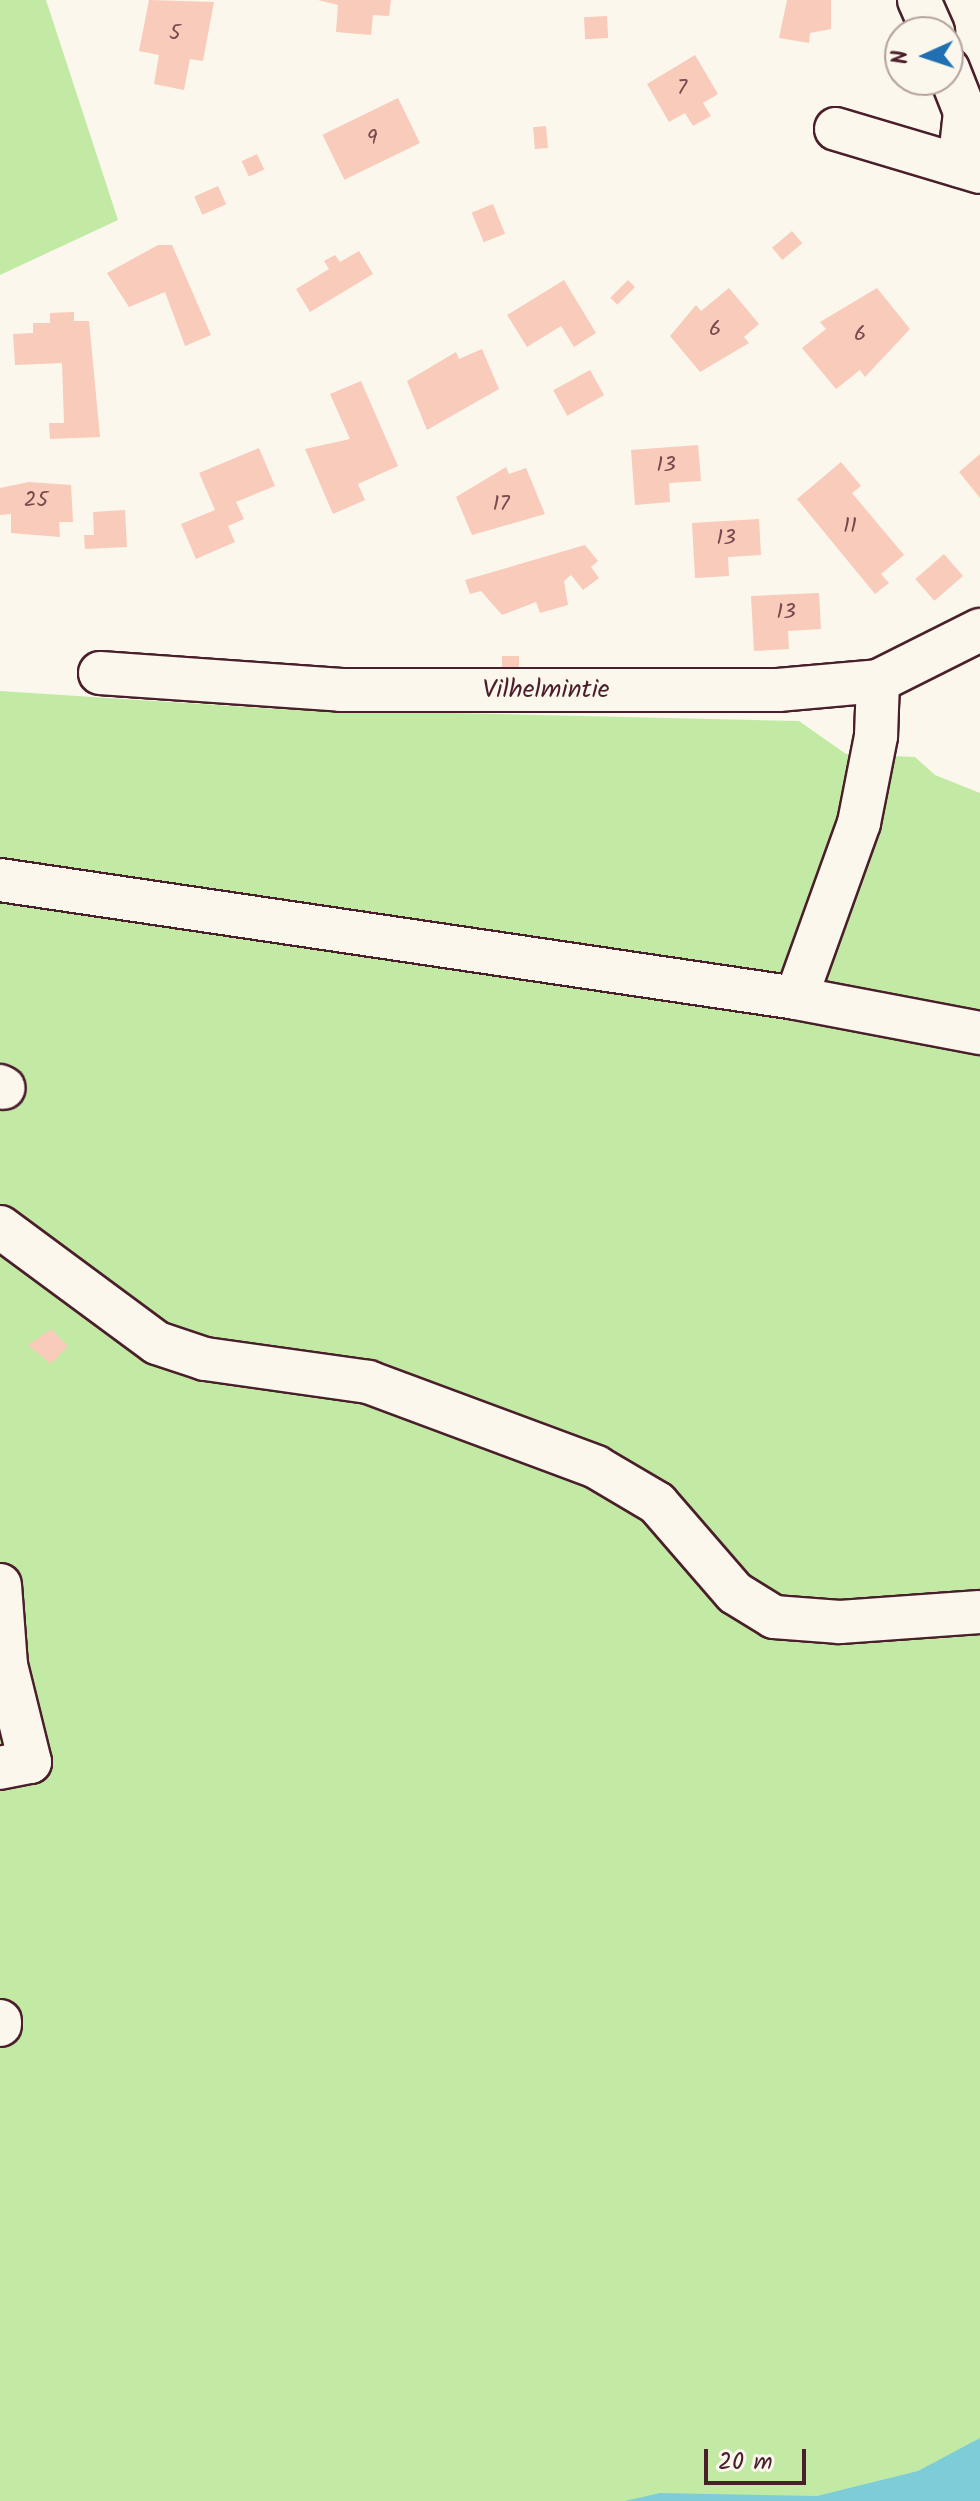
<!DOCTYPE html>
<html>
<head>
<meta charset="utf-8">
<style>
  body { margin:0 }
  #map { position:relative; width:980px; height:2501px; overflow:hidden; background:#fbf7ec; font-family:Kalam,sans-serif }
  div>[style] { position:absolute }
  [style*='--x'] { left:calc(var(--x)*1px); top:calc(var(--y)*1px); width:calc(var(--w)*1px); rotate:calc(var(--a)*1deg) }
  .green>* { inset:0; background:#c2eaa5 }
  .water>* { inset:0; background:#7ccdd7 }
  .building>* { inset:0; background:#f8cbba; transform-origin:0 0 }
  .roads { filter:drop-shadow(2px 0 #4a1f2b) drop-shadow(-2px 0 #4a1f2b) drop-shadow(0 2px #4a1f2b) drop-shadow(0 -2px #4a1f2b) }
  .minor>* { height:42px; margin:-21px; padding:0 21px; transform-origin:21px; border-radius:21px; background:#fbf7ec }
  span { translate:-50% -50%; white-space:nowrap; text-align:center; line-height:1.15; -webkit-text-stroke:7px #fbf7ec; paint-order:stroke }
  .number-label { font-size:22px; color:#764a4f }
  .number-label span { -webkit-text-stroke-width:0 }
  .street-label { font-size:26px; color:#4a1f2b }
  .north { position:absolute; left:884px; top:16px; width:80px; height:80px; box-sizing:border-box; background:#fbf7ec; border:2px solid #b4a19f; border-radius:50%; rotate:267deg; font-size:22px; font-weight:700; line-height:32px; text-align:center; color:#4a1f2b }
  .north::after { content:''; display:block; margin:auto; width:28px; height:36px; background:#1f6fb2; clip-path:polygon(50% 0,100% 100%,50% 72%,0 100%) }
  .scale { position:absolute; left:704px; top:2449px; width:102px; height:36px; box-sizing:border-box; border:4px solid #4a1f2b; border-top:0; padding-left:10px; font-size:24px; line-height:28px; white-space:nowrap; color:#4a1f2b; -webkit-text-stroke:6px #fbf7ec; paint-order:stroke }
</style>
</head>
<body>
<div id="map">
  <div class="green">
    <i style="clip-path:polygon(0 0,46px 0,118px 220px,0 275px)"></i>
    <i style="clip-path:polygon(0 691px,279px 709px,799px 721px,846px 754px,915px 757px,935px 775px,980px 793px,980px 2501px,0 2501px)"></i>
  </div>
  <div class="water">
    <i style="clip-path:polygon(980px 2438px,980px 2501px,625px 2501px,660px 2493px,817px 2496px,918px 2471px)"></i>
  </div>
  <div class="building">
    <i style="clip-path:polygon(149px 0,214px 2px,203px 61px,190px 59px,184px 90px,154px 84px,159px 55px,139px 51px)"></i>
    <i style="clip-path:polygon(318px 0,391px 0,389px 16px,373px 15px,371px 35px,336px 32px,338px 5px)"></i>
    <i style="clip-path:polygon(787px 0,831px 0,831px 29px,810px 33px,809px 43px,779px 38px)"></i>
    <i style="left:607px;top:16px;width:22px;height:23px;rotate:87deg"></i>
    <i style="clip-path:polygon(695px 55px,718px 94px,703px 103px,711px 116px,693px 126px,685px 113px,669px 122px,647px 84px)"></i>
    <i style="left:398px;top:98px;width:50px;height:84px;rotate:64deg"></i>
    <i style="left:546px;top:126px;width:22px;height:13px;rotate:85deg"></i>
    <i style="left:257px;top:154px;width:17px;height:17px;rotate:65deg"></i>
    <i style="left:218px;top:186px;width:20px;height:26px;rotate:66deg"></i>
    <i style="left:493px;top:204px;width:32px;height:23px;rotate:68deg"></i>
    <i style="left:792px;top:231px;width:16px;height:26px;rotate:50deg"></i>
    <i style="clip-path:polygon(158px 245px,172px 245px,211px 335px,185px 346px,165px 292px,129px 307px,107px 273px)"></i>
    <i style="clip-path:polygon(359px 251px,373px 274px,310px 312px,296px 289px,329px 269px,324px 261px,335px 255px,340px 262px)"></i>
    <i style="clip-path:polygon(564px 280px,596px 333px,574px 347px,561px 326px,527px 347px,507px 315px)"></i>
    <i style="left:628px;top:280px;width:10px;height:25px;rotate:45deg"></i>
    <i style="clip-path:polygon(729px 288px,759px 324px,744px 337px,749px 343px,700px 372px,670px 336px,696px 305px,701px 311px)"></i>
    <i style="clip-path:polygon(877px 288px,910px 329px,865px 377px,860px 370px,836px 389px,802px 348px,826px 329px,820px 322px)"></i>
    <i style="clip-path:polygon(74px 312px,74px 321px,89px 321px,100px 437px,50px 439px,49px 423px,64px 423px,62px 363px,15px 365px,13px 334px,33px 333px,33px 323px,50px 323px,50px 313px)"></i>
    <i style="clip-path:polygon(482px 349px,499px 389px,427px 430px,407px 381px,456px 352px,459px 359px)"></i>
    <i style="left:590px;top:370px;width:29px;height:42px;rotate:61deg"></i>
    <i style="clip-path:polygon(361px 381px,398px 466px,358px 484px,365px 500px,333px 514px,305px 449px,350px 439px,330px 394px)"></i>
    <i style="clip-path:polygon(698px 445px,701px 481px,669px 483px,670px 502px,635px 505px,631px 450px)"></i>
    <i style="clip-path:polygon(259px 448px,275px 486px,236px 502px,244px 519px,228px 526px,235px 542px,196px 559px,181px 524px,215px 510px,199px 473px)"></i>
    <i style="clip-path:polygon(980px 454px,980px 498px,959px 472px)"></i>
    <i style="clip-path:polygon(841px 462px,861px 486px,852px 493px,904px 555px,881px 574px,889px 583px,875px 594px,797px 499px)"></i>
    <i style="clip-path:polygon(506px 467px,509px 474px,526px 468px,545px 514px,472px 535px,456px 497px)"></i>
    <i style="clip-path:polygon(29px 482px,71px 485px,73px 522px,59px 522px,60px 537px,11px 533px,11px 514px,0 515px,0 488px)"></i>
    <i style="clip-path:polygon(125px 510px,127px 547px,85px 549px,84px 535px,94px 535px,93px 512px)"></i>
    <i style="clip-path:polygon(759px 519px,761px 555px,728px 557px,729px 576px,695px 578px,692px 523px)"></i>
    <i style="clip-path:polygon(585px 545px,598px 561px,591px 567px,599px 578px,583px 590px,571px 575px,564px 581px,568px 605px,540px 613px,536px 602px,502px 615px,481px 591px,470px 594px,465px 580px)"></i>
    <i style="left:944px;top:554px;width:29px;height:38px;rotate:49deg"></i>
    <i style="clip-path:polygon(819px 593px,821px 629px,788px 631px,789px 649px,754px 651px,751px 596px)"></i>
    <i style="left:502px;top:656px;width:17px;height:11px"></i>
    <i style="clip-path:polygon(51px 1329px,68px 1346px,51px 1364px,28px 1345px)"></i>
  </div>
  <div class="roads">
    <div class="minor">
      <i style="--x:919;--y:0;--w:35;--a:66"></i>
      <i style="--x:948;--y:69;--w:46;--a:68.4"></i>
      <i style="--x:965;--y:112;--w:54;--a:96.3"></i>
      <i style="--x:836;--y:129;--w:150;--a:16.6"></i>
      <i style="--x:100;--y:673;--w:242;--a:4"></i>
      <i style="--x:341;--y:690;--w:437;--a:0"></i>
      <i style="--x:778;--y:690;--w:100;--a:-5.1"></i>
      <i style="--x:878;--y:681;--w:114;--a:-26.6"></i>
      <i style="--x:0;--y:880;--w:805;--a:8.43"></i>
      <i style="--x:796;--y:998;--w:187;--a:10.8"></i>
      <i style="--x:796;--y:998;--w:186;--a:-70.2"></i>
      <i style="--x:859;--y:823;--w:89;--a:-78.9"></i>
      <i style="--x:876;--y:736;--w:55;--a:-87.9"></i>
      <i style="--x:0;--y:1086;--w:4;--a:27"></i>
      <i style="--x:0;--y:1227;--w:195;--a:36.5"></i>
      <i style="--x:157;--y:1343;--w:51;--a:18.4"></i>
      <i style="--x:205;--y:1359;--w:165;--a:8"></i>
      <i style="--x:368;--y:1382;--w:243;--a:20.4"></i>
      <i style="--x:596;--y:1467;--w:71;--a:30.5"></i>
      <i style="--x:657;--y:1503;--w:119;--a:49.1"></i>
      <i style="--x:735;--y:1593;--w:46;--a:31.6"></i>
      <i style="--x:774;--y:1617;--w:66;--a:4.3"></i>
      <i style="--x:840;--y:1622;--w:140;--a:-4.1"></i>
      <i style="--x:0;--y:1585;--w:80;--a:85.7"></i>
      <i style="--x:6;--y:1665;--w:100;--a:76.1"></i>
      <i style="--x:30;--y:1762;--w:31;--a:169"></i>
      <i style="--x:0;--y:2021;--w:4;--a:90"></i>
    </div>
  </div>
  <div class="number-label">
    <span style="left:175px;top:34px">5</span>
    <span style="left:682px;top:89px">7</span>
    <span style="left:372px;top:139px">9</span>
    <span style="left:715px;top:330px">6</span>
    <span style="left:860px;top:335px">6</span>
    <span style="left:666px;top:466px">13</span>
    <span style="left:36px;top:501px">25</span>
    <span style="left:501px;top:505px">17</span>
    <span style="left:850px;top:527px">11</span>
    <span style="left:726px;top:539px">13</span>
    <span style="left:786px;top:613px">13</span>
  </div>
  <div class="street-label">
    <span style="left:546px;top:691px">Vilhelmintie</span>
  </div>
  <div class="north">N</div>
  <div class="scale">20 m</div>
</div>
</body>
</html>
